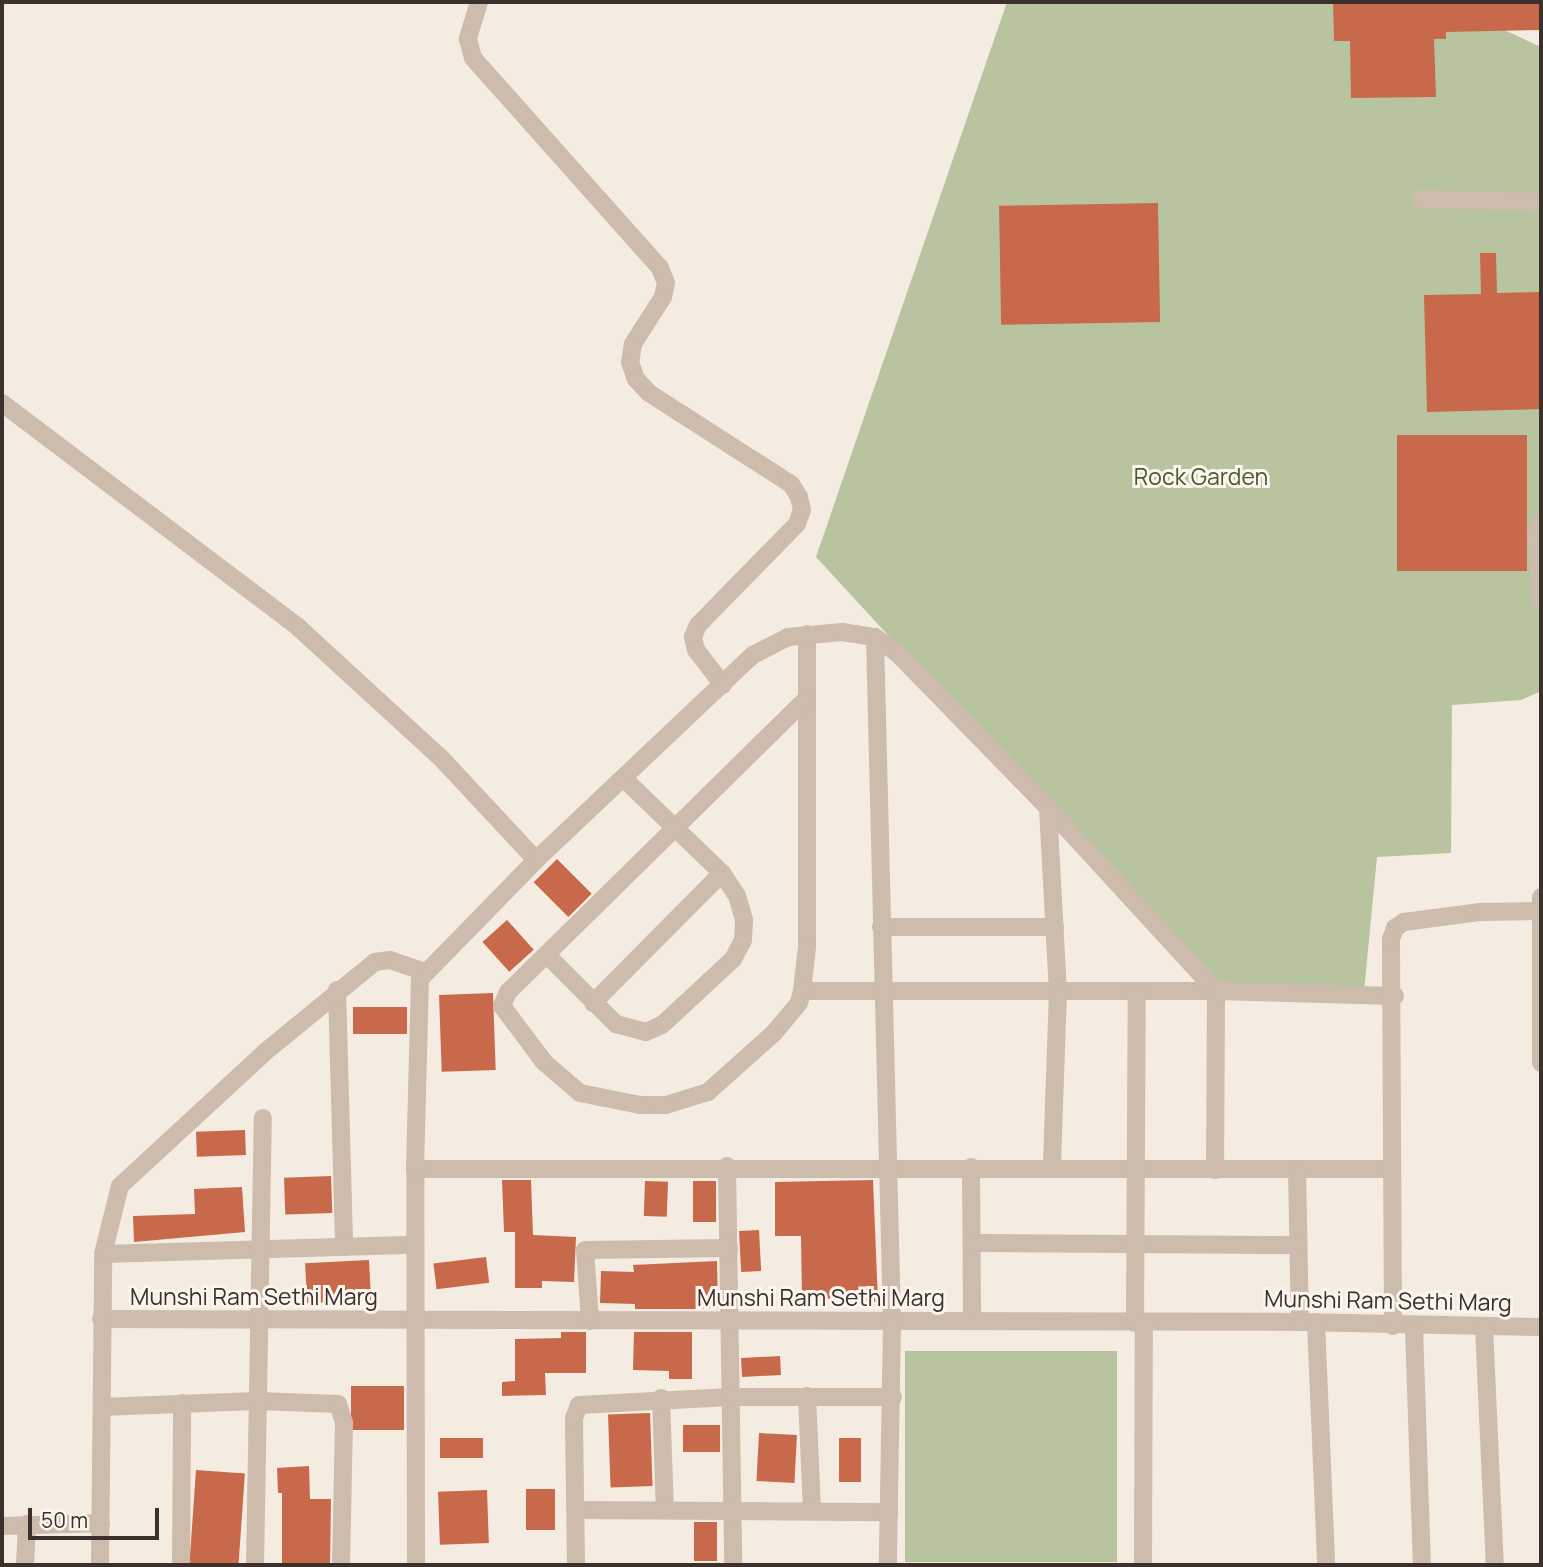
<!DOCTYPE html>
<html>
<head>
<meta charset="utf-8">
<style>
  body { margin:0 }
  #map { position:relative; width:1543px; height:1567px; overflow:hidden; background:#f4ebe1; font-family:Manrope,sans-serif }
  div>[style] { position:absolute }
  [style*='--x'] { left:calc(var(--x)*1px); top:calc(var(--y)*1px); width:calc(var(--w)*1px); rotate:calc(var(--a)*1deg) }
  .green>* { inset:0; background:#b8c4a0; transform-origin:0 0 }
  .building>* { inset:0; background:#c8694b; transform-origin:0 0 }
  .street>* { height:18px; margin:-9px; padding:0 9px; transform-origin:9px; border-radius:9px; background:#cdbbac }
  span { translate:-50% -50%; white-space:nowrap; text-align:center; line-height:1.15; -webkit-text-stroke:6px #fbf5ee; paint-order:stroke }
  .park-label { font-size:23px; color:#4a5a2e }
  .street-label { font-size:23px; color:#3b302b }
  .frame { position:absolute; inset:0; border:4px solid #3b302b; pointer-events:none }
  .scale { position:absolute; left:28px; top:1508px; width:131px; height:32px; box-sizing:border-box; border:4px solid #3b302b; border-top:0; padding-left:9px; font-size:21px; line-height:24px; white-space:nowrap; color:#3b302b; -webkit-text-stroke:5px #fbf5ee; paint-order:stroke }
</style>
</head>
<body>
<div id="map">
  <div class="green">
    <i style="clip-path:polygon(1007px 2px,1443px 2px,1541px 47px,1539px 692px,1521px 700px,1452px 705px,1451px 853px,1377px 857px,1363px 1002px,1216px 991px,816px 557px)"></i>
    <i style="left:905px;top:1351px;width:212px;height:211px"></i>
  </div>
  <div class="building">
    <i style="clip-path:polygon(1333px 2px,1541px 2px,1541px 30px,1446px 32px,1446px 39px,1434px 39px,1436px 97px,1351px 98px,1350px 41px,1334px 41px)"></i>
    <i style="left:1158px;top:203px;width:119px;height:159px;rotate:89deg"></i>
    <i style="clip-path:polygon(1480px 253px,1496px 253px,1497px 293px,1541px 292px,1541px 409px,1427px 412px,1424px 295px,1481px 294px)"></i>
    <i style="left:1527px;top:435px;width:136px;height:130px;rotate:90deg"></i>
    <i style="left:557px;top:859px;width:49px;height:33px;rotate:45deg"></i>
    <i style="left:507px;top:920px;width:40px;height:33px;rotate:48deg"></i>
    <i style="left:493px;top:993px;width:77px;height:54px;rotate:88deg"></i>
    <i style="left:407px;top:1007px;width:27px;height:54px;rotate:90deg"></i>
    <i style="left:245px;top:1130px;width:25px;height:49px;rotate:88deg"></i>
    <i style="left:331px;top:1176px;width:37px;height:47px;rotate:88deg"></i>
    <i style="clip-path:polygon(502px 1180px,531px 1180px,533px 1235px,576px 1237px,574px 1282px,542px 1281px,542px 1288px,515px 1288px,515px 1232px,504px 1232px)"></i>
    <i style="clip-path:polygon(873px 1180px,878px 1302px,802px 1300px,801px 1236px,775px 1236px,775px 1182px)"></i>
    <i style="left:645px;top:1181px;width:23px;height:35px;rotate:2deg"></i>
    <i style="left:716px;top:1181px;width:41px;height:23px;rotate:90deg"></i>
    <i style="clip-path:polygon(242px 1187px,245px 1232px,134px 1242px,133px 1216px,195px 1214px,194px 1189px)"></i>
    <i style="left:759px;top:1230px;width:41px;height:20px;rotate:87deg"></i>
    <i style="left:486px;top:1257px;width:26px;height:53px;rotate:83deg"></i>
    <i style="left:369px;top:1260px;width:40px;height:64px;rotate:87deg"></i>
    <i style="clip-path:polygon(717px 1261px,718px 1309px,635px 1309px,635px 1304px,600px 1303px,601px 1271px,634px 1272px,633px 1265px)"></i>
    <i style="clip-path:polygon(561px 1332px,586px 1332px,586px 1373px,545px 1373px,546px 1395px,502px 1396px,502px 1382px,515px 1381px,515px 1339px,561px 1338px)"></i>
    <i style="clip-path:polygon(634px 1332px,692px 1332px,692px 1379px,669px 1379px,669px 1371px,633px 1370px)"></i>
    <i style="left:780px;top:1356px;width:19px;height:39px;rotate:87deg"></i>
    <i style="left:404px;top:1386px;width:44px;height:53px;rotate:90deg"></i>
    <i style="left:650px;top:1413px;width:73px;height:42px;rotate:88deg"></i>
    <i style="left:720px;top:1425px;width:27px;height:37px;rotate:90deg"></i>
    <i style="left:759px;top:1433px;width:38px;height:48px;rotate:3deg"></i>
    <i style="left:440px;top:1438px;width:43px;height:20px"></i>
    <i style="left:839px;top:1438px;width:22px;height:44px"></i>
    <i style="clip-path:polygon(309px 1466px,310px 1499px,331px 1499px,330px 1565px,282px 1565px,282px 1493px,278px 1493px,277px 1468px)"></i>
    <i style="left:196px;top:1470px;width:49px;height:95px;rotate:4deg"></i>
    <i style="left:526px;top:1489px;width:29px;height:41px"></i>
    <i style="left:487px;top:1490px;width:53px;height:49px;rotate:88deg"></i>
    <i style="left:694px;top:1522px;width:23px;height:39px"></i>
  </div>
  <div class="street">
    <i style="--x:479;--y:2;--w:39;--a:107"></i>
    <i style="--x:468;--y:39;--w:20;--a:75"></i>
    <i style="--x:473;--y:58;--w:281;--a:48.3"></i>
    <i style="--x:660;--y:268;--w:16;--a:68"></i>
    <i style="--x:666;--y:283;--w:14;--a:102"></i>
    <i style="--x:663;--y:297;--w:56;--a:122.6"></i>
    <i style="--x:633;--y:344;--w:18;--a:99"></i>
    <i style="--x:630;--y:362;--w:18;--a:71"></i>
    <i style="--x:636;--y:379;--w:19;--a:47"></i>
    <i style="--x:649;--y:393;--w:169;--a:32.7"></i>
    <i style="--x:791;--y:484;--w:15;--a:58"></i>
    <i style="--x:799;--y:497;--w:13;--a:77"></i>
    <i style="--x:802;--y:510;--w:15;--a:110"></i>
    <i style="--x:797;--y:524;--w:141;--a:134.4"></i>
    <i style="--x:698;--y:625;--w:13;--a:113"></i>
    <i style="--x:693;--y:637;--w:13;--a:77"></i>
    <i style="--x:696;--y:650;--w:44;--a:52.4"></i>
    <i style="--x:1421;--y:199;--w:120;--a:1.4"></i>
    <i style="--x:2;--y:403;--w:373;--a:37.1"></i>
    <i style="--x:299;--y:628;--w:193;--a:42.5"></i>
    <i style="--x:441;--y:758;--w:139;--a:47"></i>
    <i style="--x:1541;--y:522;--w:12;--a:114"></i>
    <i style="--x:1536;--y:533;--w:67;--a:85.7"></i>
    <i style="--x:807;--y:634;--w:313;--a:90"></i>
    <i style="--x:807;--y:947;--w:44;--a:96.5"></i>
    <i style="--x:802;--y:991;--w:414;--a:0"></i>
    <i style="--x:1216;--y:991;--w:179;--a:90.3"></i>
    <i style="--x:875;--y:637;--w:27;--a:36"></i>
    <i style="--x:897;--y:653;--w:216;--a:45.7"></i>
    <i style="--x:1048;--y:808;--w:248;--a:47.4"></i>
    <i style="--x:1216;--y:991;--w:179;--a:1.6"></i>
    <i style="--x:1048;--y:808;--w:183;--a:86.9"></i>
    <i style="--x:1058;--y:991;--w:175;--a:92"></i>
    <i style="--x:1541;--y:897;--w:166;--a:90"></i>
    <i style="--x:881;--y:927;--w:174;--a:0"></i>
    <i style="--x:547;--y:955;--w:98;--a:45"></i>
    <i style="--x:616;--y:1024;--w:31;--a:15"></i>
    <i style="--x:646;--y:1032;--w:17;--a:-24"></i>
    <i style="--x:662;--y:1025;--w:97;--a:-42.9"></i>
    <i style="--x:733;--y:959;--w:21;--a:-62"></i>
    <i style="--x:743;--y:940;--w:20;--a:-87"></i>
    <i style="--x:744;--y:920;--w:25;--a:-106"></i>
    <i style="--x:737;--y:896;--w:27;--a:-123"></i>
    <i style="--x:722;--y:873;--w:136;--a:-136.2"></i>
    <i style="--x:337;--y:990;--w:257;--a:88.4"></i>
    <i style="--x:802;--y:991;--w:12;--a:104"></i>
    <i style="--x:799;--y:1003;--w:39;--a:130"></i>
    <i style="--x:774;--y:1033;--w:89;--a:138.2"></i>
    <i style="--x:708;--y:1092;--w:44;--a:162.8"></i>
    <i style="--x:666;--y:1105;--w:26;--a:180"></i>
    <i style="--x:640;--y:1105;--w:61;--a:-168.7"></i>
    <i style="--x:580;--y:1093;--w:48;--a:-139.3"></i>
    <i style="--x:544;--y:1062;--w:70;--a:-126.9"></i>
    <i style="--x:502;--y:1006;--w:15;--a:-67"></i>
    <i style="--x:508;--y:992;--w:419;--a:-44.5"></i>
    <i style="--x:593;--y:1003;--w:183;--a:-45.2"></i>
    <i style="--x:727;--y:1166;--w:399;--a:89.1"></i>
    <i style="--x:971;--y:1167;--w:154;--a:89.6"></i>
    <i style="--x:415;--y:1169;--w:976;--a:0"></i>
    <i style="--x:1297;--y:1170;--w:152;--a:88.9"></i>
    <i style="--x:972;--y:1243;--w:326;--a:0.4"></i>
    <i style="--x:103;--y:1254;--w:70;--a:-76"></i>
    <i style="--x:120;--y:1186;--w:197;--a:-42.7"></i>
    <i style="--x:265;--y:1052;--w:142;--a:-39.3"></i>
    <i style="--x:375;--y:962;--w:15;--a:-8"></i>
    <i style="--x:390;--y:960;--w:37;--a:19"></i>
    <i style="--x:101;--y:1319;--w:1199;--a:0.14"></i>
    <i style="--x:1300;--y:1322;--w:241;--a:1.2"></i>
    <i style="--x:590;--y:1321;--w:71;--a:-94"></i>
    <i style="--x:585;--y:1250;--w:144;--a:-0.8"></i>
    <i style="--x:1316;--y:1322;--w:243;--a:87.6"></i>
    <i style="--x:1135;--y:1323;--w:332;--a:-89.7"></i>
    <i style="--x:1393;--y:1326;--w:387;--a:-90.3"></i>
    <i style="--x:1391;--y:939;--w:12;--a:-70"></i>
    <i style="--x:1395;--y:928;--w:11;--a:-34"></i>
    <i style="--x:1404;--y:922;--w:77;--a:-7.5"></i>
    <i style="--x:1480;--y:912;--w:61;--a:-0.9"></i>
    <i style="--x:1414;--y:1327;--w:238;--a:88.1"></i>
    <i style="--x:1484;--y:1327;--w:238;--a:87.4"></i>
    <i style="--x:807;--y:1396;--w:113;--a:87.5"></i>
    <i style="--x:661;--y:1398;--w:112;--a:88"></i>
    <i style="--x:102;--y:1407;--w:156;--a:-2.2"></i>
    <i style="--x:258;--y:1401;--w:80;--a:2.1"></i>
    <i style="--x:338;--y:1404;--w:20;--a:72"></i>
    <i style="--x:344;--y:1423;--w:142;--a:91.2"></i>
    <i style="--x:577;--y:1510;--w:312;--a:0.4"></i>
    <i style="--x:2;--y:1526;--w:99;--a:-1.7"></i>
    <i style="--x:25;--y:1565;--w:41;--a:-87.2"></i>
    <i style="--x:100;--y:1565;--w:311;--a:-89.4"></i>
    <i style="--x:103;--y:1254;--w:312;--a:-1.7"></i>
    <i style="--x:181;--y:1565;--w:162;--a:-89.6"></i>
    <i style="--x:255;--y:1565;--w:447;--a:-89"></i>
    <i style="--x:416;--y:1565;--w:396;--a:-90.1"></i>
    <i style="--x:415;--y:1169;--w:190;--a:-88.5"></i>
    <i style="--x:420;--y:979;--w:166;--a:-45.7"></i>
    <i style="--x:536;--y:860;--w:299;--a:-43.4"></i>
    <i style="--x:753;--y:655;--w:39;--a:-27"></i>
    <i style="--x:788;--y:637;--w:54;--a:-5.3"></i>
    <i style="--x:842;--y:632;--w:33;--a:9"></i>
    <i style="--x:875;--y:637;--w:687;--a:88.58"></i>
    <i style="--x:892;--y:1324;--w:241;--a:91"></i>
    <i style="--x:576;--y:1565;--w:147;--a:-90.8"></i>
    <i style="--x:574;--y:1418;--w:14;--a:-69"></i>
    <i style="--x:579;--y:1405;--w:151;--a:-3"></i>
    <i style="--x:730;--y:1397;--w:163;--a:0"></i>
    <i style="--x:1143;--y:1565;--w:242;--a:-89.8"></i>
  </div>
  <div class="park-label">
    <span style="left:1201px;top:476px">Rock Garden</span>
  </div>
  <div class="street-label">
    <span style="left:254px;top:1296px">Munshi Ram Sethi Marg</span>
    <span style="left:821px;top:1297px">Munshi Ram Sethi Marg</span>
    <span style="left:1388px;top:1300px;rotate:1deg">Munshi Ram Sethi Marg</span>
  </div>
  <div class="frame"></div>
  <div class="scale">50 m</div>
</div>
</body>
</html>
